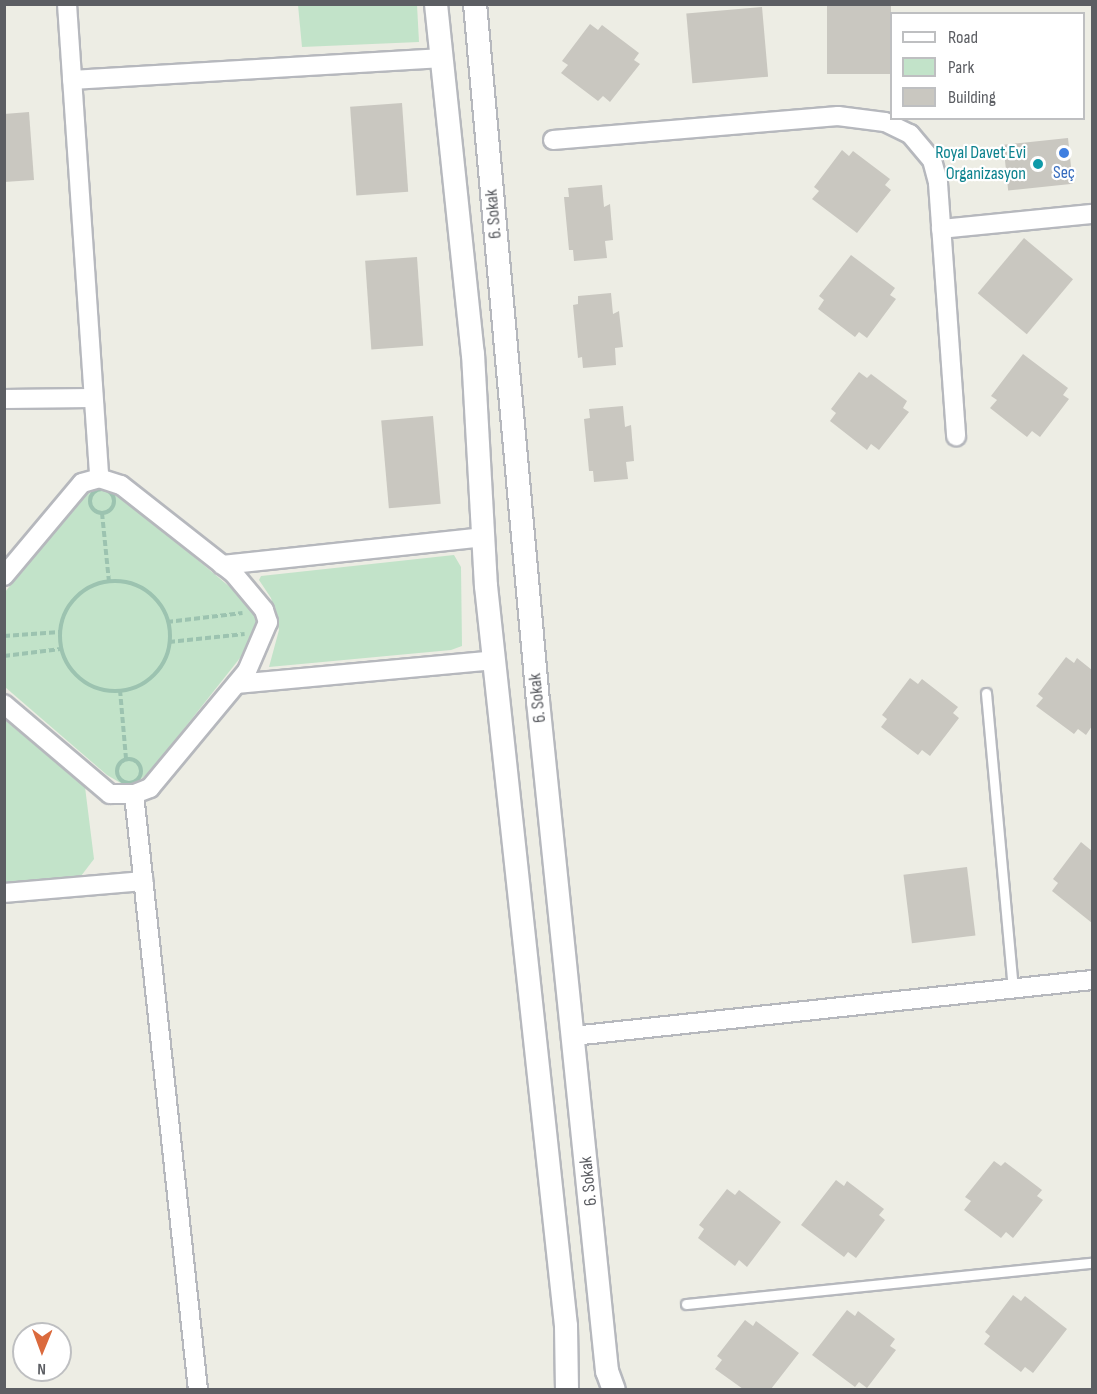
<!DOCTYPE html>
<html>
<head>
<meta charset="utf-8">
<style>
  body { margin:0 }
  #map { position:relative; width:1097px; height:1394px; overflow:hidden; background:#edede4; font-family:"Sofia Sans Condensed",sans-serif }
  div>[style] { position:absolute }
  [style*='--x'] { left:calc(var(--x)*1px); top:calc(var(--y)*1px); width:calc(var(--w)*1px); rotate:calc(var(--a)*1deg) }
  .green>* { inset:0; background:#c2e3c9 }
  .building>* { inset:0; background:#c9c7c0; transform-origin:0 0 }
  .path>* { height:4px; margin-top:-2px; transform-origin:0; background:repeating-linear-gradient(90deg,#9cc3b0 0 6px,transparent 0 9px) }
  .path>.ring { margin:-2px; padding:0; box-sizing:content-box; background:none; border:4px solid #9cc3b0; border-radius:50% }
  .roads { filter:drop-shadow(2px 0 #b6b8bd) drop-shadow(-2px 0 #b6b8bd) drop-shadow(0 2px #b6b8bd) drop-shadow(0 -2px #b6b8bd) }
  .service>* { height:9px; margin:-4.5px; padding:0 4.5px; transform-origin:4.5px; border-radius:4.5px; background:#fff }
  .minor>* { height:18px; margin:-9px; padding:0 9px; transform-origin:9px; border-radius:9px; background:#fff }
  .tertiary>* { height:22px; margin:-11px; padding:0 11px; transform-origin:11px; border-radius:11px; background:#fff }
  .dots>* { width:16px; height:16px; translate:-50% -50%; box-sizing:border-box; border:3px solid #fff; border-radius:50% }
  span { translate:-50% -50%; white-space:nowrap; text-align:center; line-height:1.15; -webkit-text-stroke:4.5px #fff; paint-order:stroke }
  .culture-label { font-size:18px; color:#0d838f }
  .right { translate:-100% -50%; text-align:right }
  .shop-label { font-size:18px; color:#366cbe }
  .street-label { font-size:18px; color:#5c5e63 }
  .frame { position:absolute; inset:0; border:6px solid #5c5e63; pointer-events:none }
  .legend { position:absolute; left:890px; top:12px; width:195px; height:108px; box-sizing:border-box; background:#fff; border:2px solid #bebfc1; margin:0; padding:8px 10px; list-style:none; font-size:18px; color:#5c5e63 }
  .legend li { display:flex; align-items:center; gap:12px; height:30px }
  .legend b { width:30px; border:2px solid #bebfc1 }
  .north { position:absolute; left:12px; top:1322px; width:60px; height:60px; box-sizing:border-box; background:#fff; border:2px solid #bebfc1; border-radius:50%; rotate:181deg; font-size:16px; font-weight:700; line-height:24px; text-align:center; color:#5c5e63 }
  .north::after { content:''; display:block; margin:auto; width:21px; height:27px; background:#db6a3d; clip-path:polygon(50% 0,100% 100%,50% 72%,0 100%) }
</style>
</head>
<body>
<div id="map">
  <div class="green">
    <i style="clip-path:polygon(298px 5px,417px 5px,419px 42px,302px 47px)"></i>
    <i style="clip-path:polygon(101px 485px,113px 489px,249px 603px,259px 618px,255px 639px,149px 773px,133px 785px,124px 785px,107px 775px,5px 687px,5px 592px,75px 505px,91px 487px)"></i>
    <i style="clip-path:polygon(454px 555px,461px 567px,462px 646px,451px 650px,269px 667px,279px 630px,271px 598px,259px 580px,261px 576px)"></i>
    <i style="clip-path:polygon(5px 720px,85px 787px,94px 859px,81px 876px,5px 883px)"></i>
  </div>
  <div class="building">
    <i style="left:891px;top:4px;width:70px;height:64px;rotate:90deg"></i>
    <i style="left:762px;top:7px;width:70px;height:76px;rotate:85deg"></i>
    <i style="clip-path:polygon(590px 24px,598px 30px,602px 25px,639px 53px,634px 60px,640px 64px,610px 102px,603px 96px,598px 101px,561px 73px,568px 65px,562px 61px)"></i>
    <i style="left:402px;top:103px;width:89px;height:52px;rotate:86deg"></i>
    <i style="clip-path:polygon(29px 112px,34px 180px,4px 182px,4px 114px)"></i>
    <i style="left:1068px;top:138px;width:46px;height:65px;rotate:84deg"></i>
    <i style="clip-path:polygon(842px 150px,849px 156px,853px 151px,890px 179px,885px 185px,891px 190px,857px 233px,812px 199px,819px 191px,814px 187px)"></i>
    <i style="clip-path:polygon(602px 185px,604px 207px,610px 204px,613px 240px,605px 241px,607px 258px,574px 261px,573px 250px,569px 250px,564px 197px,569px 197px,568px 188px)"></i>
    <i style="left:1024px;top:238px;width:64px;height:72px;rotate:40deg"></i>
    <i style="clip-path:polygon(851px 255px,895px 288px,890px 295px,896px 299px,867px 338px,859px 332px,855px 337px,818px 309px,824px 300px,819px 296px)"></i>
    <i style="left:417px;top:257px;width:89px;height:52px;rotate:86deg"></i>
    <i style="clip-path:polygon(611px 293px,613px 314px,619px 311px,623px 347px,615px 348px,616px 365px,583px 368px,582px 357px,578px 358px,573px 305px,578px 304px,578px 296px)"></i>
    <i style="clip-path:polygon(1023px 354px,1068px 388px,1063px 395px,1069px 399px,1040px 437px,1032px 431px,1027px 437px,990px 408px,997px 400px,991px 396px)"></i>
    <i style="clip-path:polygon(859px 372px,867px 378px,871px 374px,907px 401px,903px 408px,909px 412px,879px 450px,871px 444px,867px 450px,830px 421px,836px 413px,831px 409px)"></i>
    <i style="clip-path:polygon(623px 406px,625px 427px,631px 425px,634px 461px,626px 462px,628px 479px,594px 482px,593px 471px,589px 471px,584px 419px,590px 418px,589px 409px)"></i>
    <i style="left:433px;top:416px;width:88px;height:52px;rotate:85deg"></i>
    <i style="clip-path:polygon(1066px 657px,1074px 663px,1077px 658px,1092px 670px,1092px 726px,1086px 735px,1078px 729px,1074px 734px,1036px 706px,1043px 698px,1038px 694px)"></i>
    <i style="clip-path:polygon(910px 678px,918px 684px,922px 679px,958px 707px,953px 713px,959px 718px,930px 756px,922px 750px,918px 755px,881px 727px,887px 719px,882px 715px)"></i>
    <i style="clip-path:polygon(1081px 842px,1092px 851px,1092px 923px,1052px 891px,1058px 883px,1053px 879px)"></i>
    <i style="left:967px;top:867px;width:69px;height:64px;rotate:83deg"></i>
    <i style="clip-path:polygon(994px 1161px,1001px 1166px,1005px 1162px,1042px 1190px,1037px 1196px,1043px 1200px,1013px 1238px,1006px 1232px,1001px 1238px,964px 1210px,971px 1201px,965px 1197px)"></i>
    <i style="clip-path:polygon(836px 1180px,844px 1186px,847px 1181px,884px 1209px,879px 1215px,885px 1220px,856px 1258px,848px 1252px,844px 1257px,801px 1225px)"></i>
    <i style="clip-path:polygon(727px 1189px,735px 1195px,739px 1190px,781px 1222px,747px 1267px,739px 1260px,735px 1266px,698px 1238px,704px 1229px,699px 1225px)"></i>
    <i style="clip-path:polygon(1013px 1295px,1021px 1301px,1025px 1296px,1067px 1329px,1033px 1373px,1025px 1367px,1021px 1372px,984px 1344px,990px 1336px,985px 1332px)"></i>
    <i style="clip-path:polygon(847px 1310px,855px 1316px,858px 1311px,895px 1339px,890px 1346px,896px 1350px,867px 1388px,859px 1382px,855px 1387px,812px 1355px)"></i>
    <i style="clip-path:polygon(745px 1320px,753px 1326px,756px 1321px,799px 1353px,771px 1389px,743px 1389px,715px 1369px,722px 1360px,717px 1356px)"></i>
  </div>
  <div class="path">
    <i class="ring" style="left:90px;top:489px;width:20px;height:20px"></i>
    <i style="--x:102;--y:513;--w:69;--a:84.2"></i>
    <i class="ring" style="left:60px;top:581px;width:106px;height:106px"></i>
    <i style="--x:167;--y:622;--w:76;--a:-6.8"></i>
    <i style="--x:4;--y:636;--w:56;--a:-4.1"></i>
    <i style="--x:169;--y:642;--w:76;--a:-6"></i>
    <i style="--x:4;--y:656;--w:57;--a:-7"></i>
    <i style="--x:120;--y:690;--w:69;--a:85"></i>
    <i class="ring" style="left:117px;top:759px;width:20px;height:20px"></i>
  </div>
  <div class="roads">
    <div class="service">
      <i style="--x:986;--y:693;--w:297;--a:84.8"></i>
      <i style="--x:686;--y:1304;--w:408;--a:-5.8"></i>
    </div>
    <div class="minor">
      <i style="--x:67;--y:4;--w:475;--a:86.1"></i>
      <i style="--x:72;--y:80;--w:371;--a:-3.4"></i>
      <i style="--x:553;--y:140;--w:286;--a:-4.8"></i>
      <i style="--x:838;--y:116;--w:47;--a:7.3"></i>
      <i style="--x:885;--y:122;--w:28;--a:26"></i>
      <i style="--x:910;--y:134;--w:34;--a:50"></i>
      <i style="--x:932;--y:160;--w:24;--a:75"></i>
      <i style="--x:938;--y:183;--w:254;--a:85.9"></i>
      <i style="--x:941;--y:229;--w:152;--a:-5.7"></i>
      <i style="--x:4;--y:399;--w:88;--a:-0.7"></i>
      <i style="--x:222;--y:565;--w:262;--a:-6.1"></i>
      <i style="--x:4;--y:576;--w:121;--a:-50"></i>
      <i style="--x:82;--y:483;--w:18;--a:-16"></i>
      <i style="--x:99;--y:478;--w:23;--a:18"></i>
      <i style="--x:121;--y:485;--w:144;--a:38.2"></i>
      <i style="--x:234;--y:574;--w:47;--a:50.2"></i>
      <i style="--x:264;--y:610;--w:13;--a:72"></i>
      <i style="--x:268;--y:622;--w:53;--a:113.2"></i>
      <i style="--x:247;--y:671;--w:152;--a:129.7"></i>
      <i style="--x:150;--y:788;--w:17;--a:159"></i>
      <i style="--x:134;--y:794;--w:24;--a:180"></i>
      <i style="--x:110;--y:794;--w:139;--a:-139.7"></i>
      <i style="--x:237;--y:684;--w:258;--a:-5.3"></i>
      <i style="--x:134;--y:794;--w:599;--a:83.87"></i>
      <i style="--x:4;--y:893;--w:140;--a:-4.9"></i>
      <i style="--x:573;--y:1036;--w:522;--a:-6.16"></i>
    </div>
    <div class="tertiary">
      <i style="--x:436;--y:4;--w:352;--a:84"></i>
      <i style="--x:473;--y:354;--w:232;--a:86.8"></i>
      <i style="--x:486;--y:586;--w:744;--a:83.83"></i>
      <i style="--x:566;--y:1326;--w:64;--a:89.1"></i>
      <i style="--x:475;--y:4;--w:700;--a:84.84"></i>
      <i style="--x:538;--y:701;--w:674;--a:84.12"></i>
      <i style="--x:607;--y:1371;--w:20;--a:70"></i>
    </div>
  </div>
  <div class="dots">
    <i style="left:1064px;top:153px;background:#3f7fe0"></i>
    <i style="left:1038px;top:164px;background:#0f9aa8"></i>
  </div>
  <div class="culture-label">
    <span class="right" style="left:1026px;top:164px">Royal Davet Evi<br>Organizasyon</span>
  </div>
  <div class="shop-label">
    <span style="left:1064px;top:173px">Seç</span>
  </div>
  <div class="street-label">
    <span style="left:494px;top:214px;rotate:-95deg">6. Sokak</span>
    <span style="left:538px;top:698px;rotate:-96deg">6. Sokak</span>
    <span style="left:589px;top:1181px;rotate:-96deg">6. Sokak</span>
  </div>
  <div class="frame"></div>
  <ul class="legend">
  <li><b style="height:8px;background:#fff"></b>Road</li>
  <li><b style="height:16px;background:#c2e3c9"></b>Park</li>
  <li><b style="height:16px;background:#c9c7c0"></b>Building</li>
  </ul>
  <div class="north">N</div>
</div>
</body>
</html>
